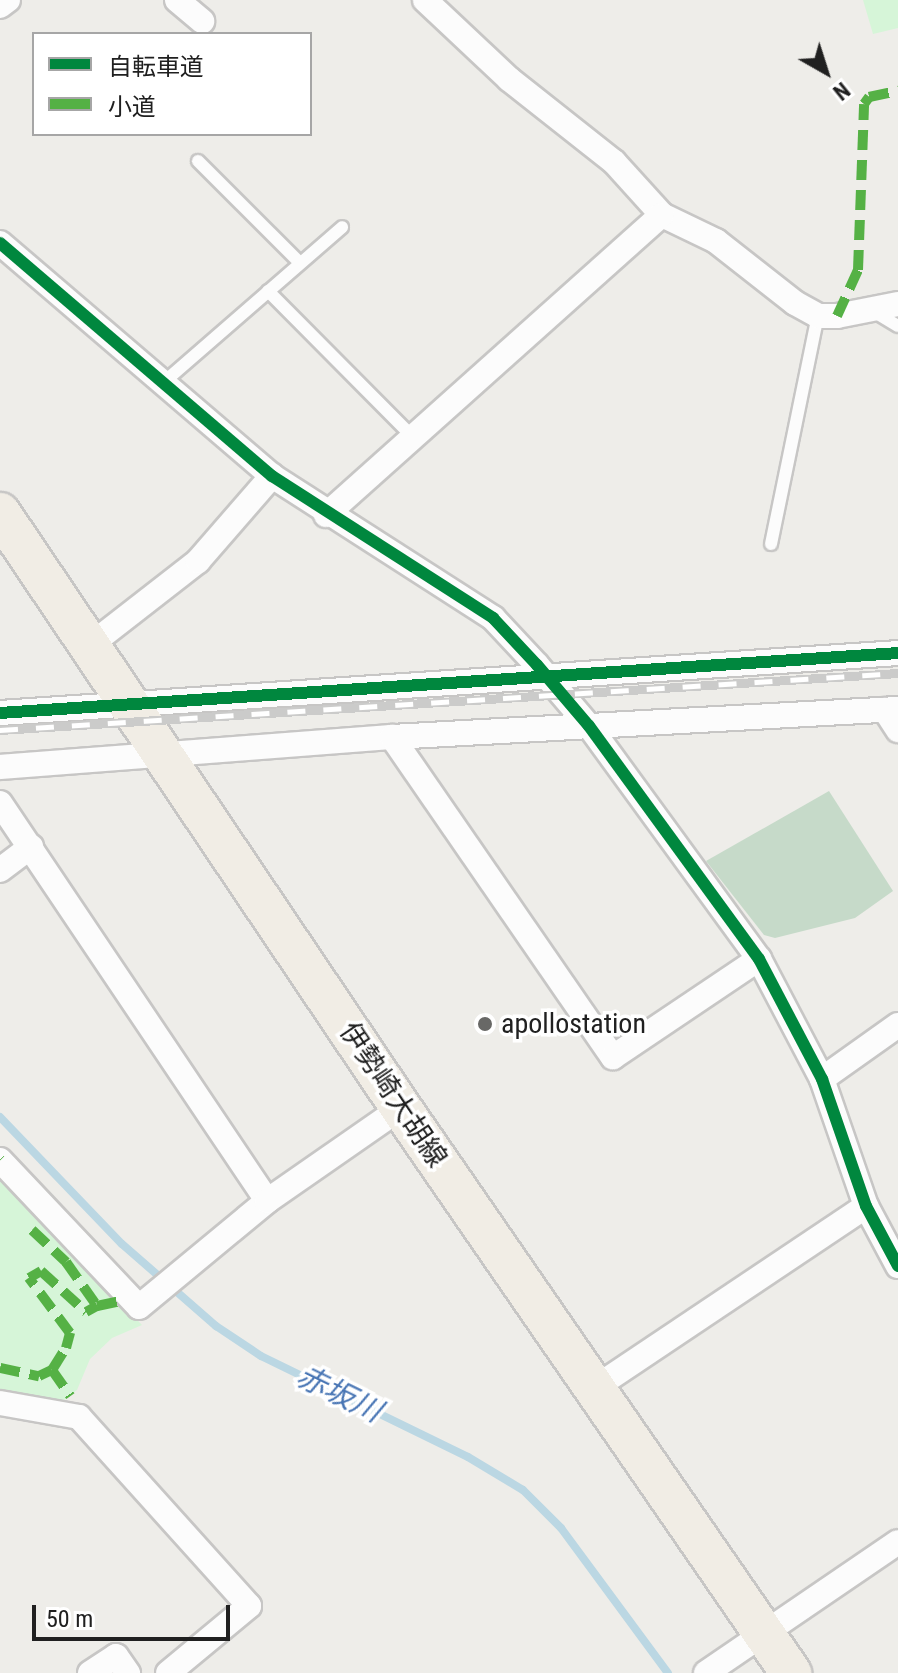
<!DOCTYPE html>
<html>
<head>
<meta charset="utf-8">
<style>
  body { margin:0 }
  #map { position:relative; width:898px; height:1673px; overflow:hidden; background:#eeede9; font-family:"Roboto Condensed","Noto Sans JP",sans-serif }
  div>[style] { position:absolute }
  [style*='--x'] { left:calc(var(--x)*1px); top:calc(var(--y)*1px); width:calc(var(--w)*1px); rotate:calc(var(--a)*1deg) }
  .cemetery>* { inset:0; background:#c6dac9 }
  .park>* { inset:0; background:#d6f5d8 }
  .stream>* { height:8px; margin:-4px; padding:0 4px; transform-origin:4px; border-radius:4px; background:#bbd7e3 }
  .roads { filter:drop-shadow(2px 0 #c7c6c5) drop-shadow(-2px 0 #c7c6c5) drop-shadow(0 2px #c7c6c5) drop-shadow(0 -2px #c7c6c5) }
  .lane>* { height:12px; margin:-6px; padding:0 6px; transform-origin:6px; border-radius:6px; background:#fcfcfc }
  .street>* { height:24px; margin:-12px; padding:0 12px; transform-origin:12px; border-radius:12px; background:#fcfcfc }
  .primary>* { height:40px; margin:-20px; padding:0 20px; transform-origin:20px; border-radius:20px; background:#f1ede5 }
  .rail>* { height:9px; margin-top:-4.5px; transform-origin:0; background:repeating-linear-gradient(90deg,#fff 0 18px,#cbcbca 0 36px); box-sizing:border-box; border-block:2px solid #cbcbca }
  .quiet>* { height:10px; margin-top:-5px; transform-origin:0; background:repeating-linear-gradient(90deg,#55b145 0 20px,transparent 0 30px) }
  .cycleway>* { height:12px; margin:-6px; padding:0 6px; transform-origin:6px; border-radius:6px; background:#00873e }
  .dots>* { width:22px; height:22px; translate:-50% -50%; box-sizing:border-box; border:4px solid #fff; border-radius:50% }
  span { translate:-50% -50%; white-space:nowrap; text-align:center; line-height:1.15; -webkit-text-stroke:7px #fff; paint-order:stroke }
  .poi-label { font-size:28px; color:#202020 }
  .left { translate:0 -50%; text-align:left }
  .street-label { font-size:28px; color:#202020 }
  .water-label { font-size:30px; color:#4875b4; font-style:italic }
  .legend { position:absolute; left:32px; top:32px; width:280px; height:104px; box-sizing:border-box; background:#fff; border:2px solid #a6a6a6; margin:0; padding:10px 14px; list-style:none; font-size:24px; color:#202020 }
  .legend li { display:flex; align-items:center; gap:16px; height:40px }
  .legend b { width:40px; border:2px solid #a6a6a6 }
  .north { position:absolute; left:786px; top:32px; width:80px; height:80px; -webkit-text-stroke:6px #fff; paint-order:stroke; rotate:141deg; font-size:22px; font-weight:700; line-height:32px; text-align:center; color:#202020 }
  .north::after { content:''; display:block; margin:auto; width:28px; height:36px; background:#202020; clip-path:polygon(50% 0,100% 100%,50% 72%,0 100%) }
  .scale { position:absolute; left:32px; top:1605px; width:198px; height:36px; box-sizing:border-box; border:4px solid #202020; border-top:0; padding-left:10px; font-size:24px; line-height:28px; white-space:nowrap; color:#202020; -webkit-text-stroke:6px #fff; paint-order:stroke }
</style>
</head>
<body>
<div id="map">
  <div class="cemetery">
    <i style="clip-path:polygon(829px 791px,893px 891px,855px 918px,775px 938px,764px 935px,706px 861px)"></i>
  </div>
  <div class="park">
    <i style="clip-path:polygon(863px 0,898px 0,898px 28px,873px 34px)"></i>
    <i style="clip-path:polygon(0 1176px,142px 1325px,112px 1338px,90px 1359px,77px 1390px,59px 1404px,0 1393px)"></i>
  </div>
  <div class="stream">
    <i style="--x:0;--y:1117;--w:176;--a:46.2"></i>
    <i style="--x:122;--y:1244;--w:125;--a:41.1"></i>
    <i style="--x:216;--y:1326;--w:54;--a:33.7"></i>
    <i style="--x:261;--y:1356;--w:230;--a:26"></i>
    <i style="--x:468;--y:1457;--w:64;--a:31"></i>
    <i style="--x:523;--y:1490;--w:54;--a:45"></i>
    <i style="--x:561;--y:1528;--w:180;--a:53.6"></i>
  </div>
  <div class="roads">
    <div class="lane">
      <i style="--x:198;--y:161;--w:144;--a:45"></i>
      <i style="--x:268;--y:291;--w:206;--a:45.2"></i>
      <i style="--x:873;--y:311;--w:29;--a:31"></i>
      <i style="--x:164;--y:382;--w:236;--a:-41"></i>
      <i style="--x:771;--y:544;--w:233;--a:-78.4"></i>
    </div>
    <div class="street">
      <i style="--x:177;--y:0;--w:33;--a:40"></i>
      <i style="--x:425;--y:0;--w:115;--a:43.2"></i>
      <i style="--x:509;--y:79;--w:134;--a:38.3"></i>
      <i style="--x:614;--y:162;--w:72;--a:47.8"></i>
      <i style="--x:662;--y:215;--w:60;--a:25.7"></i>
      <i style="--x:716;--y:241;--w:100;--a:38.1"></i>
      <i style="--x:795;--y:303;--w:26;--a:29"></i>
      <i style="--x:818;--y:316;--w:19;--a:0"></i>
      <i style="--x:837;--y:316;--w:62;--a:-11.1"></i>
      <i style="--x:0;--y:6;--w:10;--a:-37"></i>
      <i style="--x:0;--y:243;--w:358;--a:40.6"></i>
      <i style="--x:272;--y:476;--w:263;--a:32.7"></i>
      <i style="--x:493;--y:618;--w:64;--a:46.9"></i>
      <i style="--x:537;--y:665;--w:80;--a:49.6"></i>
      <i style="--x:589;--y:726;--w:288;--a:53.9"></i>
      <i style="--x:759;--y:959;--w:136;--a:62.3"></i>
      <i style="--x:822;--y:1079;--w:134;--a:70.9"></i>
      <i style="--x:866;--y:1206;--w:68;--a:61.9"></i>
      <i style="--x:326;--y:515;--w:450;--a:-41.8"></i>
      <i style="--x:89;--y:646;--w:138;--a:-37.9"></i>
      <i style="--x:198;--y:561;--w:113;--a:-49"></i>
      <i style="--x:885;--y:710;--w:24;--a:57"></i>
      <i style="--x:0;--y:713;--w:900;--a:-3.82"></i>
      <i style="--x:392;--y:737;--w:389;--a:55.4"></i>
      <i style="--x:613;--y:1057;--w:176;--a:-33.9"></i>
      <i style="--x:0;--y:767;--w:393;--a:-4.4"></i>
      <i style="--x:392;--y:737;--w:507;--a:-3.17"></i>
      <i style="--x:0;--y:803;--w:479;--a:56.1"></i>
      <i style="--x:0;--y:870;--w:39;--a:-37"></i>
      <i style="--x:822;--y:1079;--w:93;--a:-35.4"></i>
      <i style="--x:0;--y:1160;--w:202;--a:46.6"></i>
      <i style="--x:139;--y:1307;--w:166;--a:-39.6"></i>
      <i style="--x:267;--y:1201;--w:163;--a:-34.8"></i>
      <i style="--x:596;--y:1387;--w:325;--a:-33.8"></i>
      <i style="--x:0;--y:1403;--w:80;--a:10"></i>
      <i style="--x:79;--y:1417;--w:254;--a:48"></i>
      <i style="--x:249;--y:1606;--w:105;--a:140.4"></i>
      <i style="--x:90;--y:1673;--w:31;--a:-33"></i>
      <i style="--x:116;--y:1656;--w:21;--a:55"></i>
      <i style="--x:706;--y:1673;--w:232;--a:-34.3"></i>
    </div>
    <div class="primary">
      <i style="--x:0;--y:513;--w:718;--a:56.02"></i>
      <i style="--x:401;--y:1108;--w:687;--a:55.38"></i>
    </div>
  </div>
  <div class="rail">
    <i style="--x:0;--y:730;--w:900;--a:-3.63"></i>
  </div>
  <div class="quiet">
    <i style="--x:837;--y:316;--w:51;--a:-65.5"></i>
    <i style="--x:858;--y:270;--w:166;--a:-87.9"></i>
    <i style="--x:864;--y:104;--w:9;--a:-54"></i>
    <i style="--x:869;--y:97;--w:30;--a:-12"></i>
    <i style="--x:0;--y:1159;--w:1;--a:45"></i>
    <i style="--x:32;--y:1230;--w:47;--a:43.3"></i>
    <i style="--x:66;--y:1262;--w:54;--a:54.8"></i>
    <i style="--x:97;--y:1306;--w:24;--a:-12"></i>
    <i style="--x:0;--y:1368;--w:40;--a:12"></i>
    <i style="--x:39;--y:1376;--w:14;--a:-25"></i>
    <i style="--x:52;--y:1370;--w:26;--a:-58"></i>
    <i style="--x:66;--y:1348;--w:16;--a:-75"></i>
    <i style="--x:70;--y:1333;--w:69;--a:-126.7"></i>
    <i style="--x:29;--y:1278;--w:14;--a:-30"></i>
    <i style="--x:41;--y:1271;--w:61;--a:42.3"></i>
    <i style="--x:86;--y:1312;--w:13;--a:-29"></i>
    <i style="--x:52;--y:1370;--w:32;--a:55"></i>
  </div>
  <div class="cycleway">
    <i style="--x:0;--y:243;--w:358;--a:40.6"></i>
    <i style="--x:272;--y:476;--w:263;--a:32.7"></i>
    <i style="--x:493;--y:618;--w:64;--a:46.9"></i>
    <i style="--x:537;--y:665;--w:80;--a:49.6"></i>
    <i style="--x:589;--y:726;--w:288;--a:53.9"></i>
    <i style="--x:759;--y:959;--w:136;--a:62.3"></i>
    <i style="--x:822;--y:1079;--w:134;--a:70.9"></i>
    <i style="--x:866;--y:1206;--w:68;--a:61.9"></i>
    <i style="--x:0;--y:713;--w:900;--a:-3.82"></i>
  </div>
  <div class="dots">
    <i style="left:485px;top:1024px;background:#686866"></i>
  </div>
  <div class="poi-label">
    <span class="left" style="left:501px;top:1024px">apollostation</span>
  </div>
  <div class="street-label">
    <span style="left:393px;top:1095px;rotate:56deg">伊勢崎大胡線</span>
  </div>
  <div class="water-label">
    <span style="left:339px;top:1394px;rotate:26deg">赤坂川</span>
  </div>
  <ul class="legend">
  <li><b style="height:10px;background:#00873e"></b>自転車道</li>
  <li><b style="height:10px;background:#55b145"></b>小道</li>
  </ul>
  <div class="north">N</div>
  <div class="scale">50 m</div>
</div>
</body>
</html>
